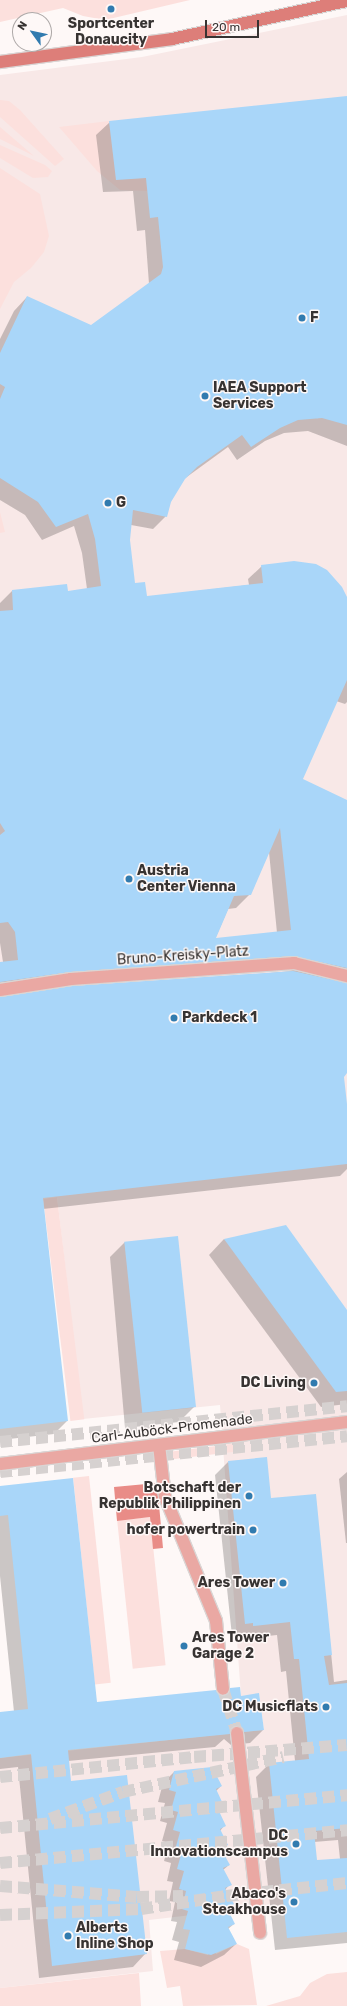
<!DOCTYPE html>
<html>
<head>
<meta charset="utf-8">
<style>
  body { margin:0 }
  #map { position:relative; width:347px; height:2006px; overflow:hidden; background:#fef8f7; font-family:Rubik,sans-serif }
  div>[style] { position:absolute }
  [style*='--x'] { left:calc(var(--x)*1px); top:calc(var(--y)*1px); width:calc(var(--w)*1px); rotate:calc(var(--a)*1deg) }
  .built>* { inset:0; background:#f8e8e7 }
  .green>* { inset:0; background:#fce0dd; transform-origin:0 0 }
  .water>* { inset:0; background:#e98c87 }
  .shadow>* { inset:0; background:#0003 }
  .building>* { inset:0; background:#a9d6f9; transform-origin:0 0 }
  .street-tunnel>* { height:12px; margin-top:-6px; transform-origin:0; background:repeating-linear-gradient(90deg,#d6d1d0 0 12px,transparent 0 18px) }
  .secondary-tunnel>* { height:12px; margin-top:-6px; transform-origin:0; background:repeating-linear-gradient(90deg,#d6d1d0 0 12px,transparent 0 18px) }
  .highway-tunnel>* { height:12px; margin-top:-6px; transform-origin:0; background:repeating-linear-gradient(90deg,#d6d1d0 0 12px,transparent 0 18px) }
  .roads { filter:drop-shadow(1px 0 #dad5d4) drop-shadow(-1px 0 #dad5d4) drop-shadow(0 1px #dad5d4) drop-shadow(0 -1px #dad5d4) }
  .street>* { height:12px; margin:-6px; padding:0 6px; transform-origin:6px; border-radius:6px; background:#eaa8a3 }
  .secondary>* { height:12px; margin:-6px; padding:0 6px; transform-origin:6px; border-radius:6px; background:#dd7e79 }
  .dots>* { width:11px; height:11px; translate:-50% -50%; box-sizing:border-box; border:2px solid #fef8f7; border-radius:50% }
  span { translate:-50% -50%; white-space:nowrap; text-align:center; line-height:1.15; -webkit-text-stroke:3px #fef8f7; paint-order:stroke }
  .poi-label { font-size:14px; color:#373332; font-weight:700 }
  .left { translate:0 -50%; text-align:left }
  .right { translate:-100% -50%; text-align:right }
  .street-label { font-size:14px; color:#373332 }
  .north { position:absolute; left:12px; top:12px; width:40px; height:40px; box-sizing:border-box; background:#fef8f7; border:1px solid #aea9a8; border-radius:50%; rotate:303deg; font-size:11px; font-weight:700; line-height:16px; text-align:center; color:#373332 }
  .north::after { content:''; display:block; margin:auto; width:14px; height:18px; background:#317baf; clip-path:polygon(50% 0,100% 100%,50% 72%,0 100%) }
  .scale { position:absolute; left:205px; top:20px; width:54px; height:18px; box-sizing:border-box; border:2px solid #373332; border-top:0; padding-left:5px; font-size:12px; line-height:14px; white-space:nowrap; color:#373332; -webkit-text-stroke:3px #fef8f7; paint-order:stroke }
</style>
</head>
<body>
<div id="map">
  <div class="built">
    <i style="clip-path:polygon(347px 15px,347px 1897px,149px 1920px,153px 1971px,0 1988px,0 1758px,264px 1730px,259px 1694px,241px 1696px,220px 1405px,83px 1419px,57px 1197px,0 1203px,0 75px,142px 57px)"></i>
  </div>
  <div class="green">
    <i style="clip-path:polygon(0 0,190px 0,105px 20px,83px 16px,63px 8px,0 22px)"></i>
    <i style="clip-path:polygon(0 100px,9px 101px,20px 110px,64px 159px,55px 166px,0 117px)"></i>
    <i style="clip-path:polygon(109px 121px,116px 179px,146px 178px,147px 191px,120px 190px,97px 171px,59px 127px)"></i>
    <i style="clip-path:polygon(0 127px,34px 156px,0 139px)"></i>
    <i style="clip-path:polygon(0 145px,45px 165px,52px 171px,48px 177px,33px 178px,0 158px)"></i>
    <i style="clip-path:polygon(0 168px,40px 194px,49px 236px,44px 252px,31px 268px,14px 282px,0 309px)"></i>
    <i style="clip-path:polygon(0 512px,5px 532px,0 533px)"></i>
    <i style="left:57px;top:1197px;width:224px;height:14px;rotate:83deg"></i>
    <i style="left:240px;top:1443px;width:8px;height:77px;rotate:83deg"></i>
    <i style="left:89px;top:1476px;width:208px;height:16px;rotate:84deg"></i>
    <i style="left:150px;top:1517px;width:149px;height:33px;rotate:84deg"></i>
    <i style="clip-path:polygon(237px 1944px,249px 1949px,257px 2005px,183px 2006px,180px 1986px,167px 1988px,160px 1951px,185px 1949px,208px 1955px,210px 1950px,213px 1949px,216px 1954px)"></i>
    <i style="clip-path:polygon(347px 1972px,347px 2006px,266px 2006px,300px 1996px,310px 1983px,327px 1974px)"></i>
    <i style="clip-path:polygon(139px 1973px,141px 2006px,0 2006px,0 1988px)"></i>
  </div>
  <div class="water">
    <i style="clip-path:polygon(157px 1483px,163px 1548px,153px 1549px,150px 1517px,117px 1521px,114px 1487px)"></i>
  </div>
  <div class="shadow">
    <i style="clip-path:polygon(evenodd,347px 97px,347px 446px,308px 431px,284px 433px,265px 441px,237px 460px,228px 447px,184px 479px,170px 501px,166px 516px,153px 529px,131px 525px,129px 540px,134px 584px,146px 597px,249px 585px,248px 579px,262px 566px,347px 606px,347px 702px,345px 704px,336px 701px,301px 780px,347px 801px,347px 1072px,343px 1077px,347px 1111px,347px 1169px,340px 1176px,43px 1209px,67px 1421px,54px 1434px,0 1440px,0 998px,292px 971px,280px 968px,56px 984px,0 993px,0 963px,3px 962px,0 943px,0 603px,12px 591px,67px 592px,87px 589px,82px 553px,74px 526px,42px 540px,25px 515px,0 500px,0 339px,14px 311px,27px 297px,91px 326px,149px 284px,145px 230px,137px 231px,133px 191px,103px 192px,96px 135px,110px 122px,347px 97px,269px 852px,277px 933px,215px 939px,228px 909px,236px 908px,250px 894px,269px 852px)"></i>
    <i style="clip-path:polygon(224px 1239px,347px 1311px,347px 1404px,321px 1407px,209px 1255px)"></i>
    <i style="clip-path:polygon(125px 1242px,194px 1407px,179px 1422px,125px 1428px,110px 1257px)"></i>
    <i style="clip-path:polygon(evenodd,228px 1462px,270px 1499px,315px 1495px,334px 1682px,347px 1680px,347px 1943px,275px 1950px,256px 1777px,269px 1764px,295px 1761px,286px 1671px,281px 1672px,277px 1635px,240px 1639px,240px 1635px,232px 1636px,215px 1475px,228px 1462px,338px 1840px,340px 1859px,316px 1861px,314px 1842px,338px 1840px)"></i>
    <i style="clip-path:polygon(347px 1472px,347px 1543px,346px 1543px,339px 1479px)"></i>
    <i style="clip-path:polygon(0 1487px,96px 1703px,240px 1697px,263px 1730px,250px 1743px,231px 1745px,224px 1739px,215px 1747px,68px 1761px,70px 1782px,146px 1953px,133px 1967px,39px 1978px,18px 1767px,0 1769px,0 1713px,14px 1712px,0 1576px)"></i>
    <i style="clip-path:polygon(174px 1772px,221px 1786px,216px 1791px,222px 1806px,217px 1811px,224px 1826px,220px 1831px,226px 1845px,221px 1850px,229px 1865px,223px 1870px,230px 1884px,225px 1890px,232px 1904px,227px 1910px,234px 1924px,228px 1929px,236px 1944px,224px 1955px,201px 1967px,174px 1960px,179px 1942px,172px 1940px,177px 1922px,171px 1921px,175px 1902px,169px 1901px,173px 1882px,167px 1881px,171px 1863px,164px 1861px,169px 1843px,162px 1841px,167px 1823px,160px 1821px,165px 1803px,158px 1802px,163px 1783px)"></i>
  </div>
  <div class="building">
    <i style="clip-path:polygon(evenodd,347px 96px,347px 425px,322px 418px,298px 420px,280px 428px,251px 447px,242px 435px,197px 467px,185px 479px,171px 502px,167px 517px,133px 510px,130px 540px,135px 583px,145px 582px,147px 596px,263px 583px,261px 565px,294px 561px,316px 564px,327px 570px,342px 587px,347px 597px,347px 680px,303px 779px,347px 800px,347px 968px,293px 956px,70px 972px,0 982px,0 962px,18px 960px,15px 932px,8px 922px,0 923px,0 835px,5px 831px,0 823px,0 611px,13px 610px,12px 590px,67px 584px,68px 591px,101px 586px,95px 539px,88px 514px,56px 527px,38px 502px,0 478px,0 399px,5px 387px,0 384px,0 353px,27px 296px,91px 325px,161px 274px,163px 267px,158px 217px,150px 218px,146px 178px,116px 180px,109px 121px,347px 96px,280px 828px,291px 930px,216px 938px,234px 896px,251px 895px,280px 828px)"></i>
    <i style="clip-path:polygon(293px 971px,347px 983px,347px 1073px,344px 1077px,347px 1104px,347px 1164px,43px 1198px,68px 1421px,0 1429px,0 997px,72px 986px)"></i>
    <i style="clip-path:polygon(286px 1225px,347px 1310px,347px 1391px,336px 1392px,224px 1239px)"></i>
    <i style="left:178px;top:1236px;width:172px;height:54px;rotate:84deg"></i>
    <i style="clip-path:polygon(267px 1457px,271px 1498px,316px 1494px,332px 1655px,324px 1656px,329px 1685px,347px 1683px,347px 1828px,314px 1831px,317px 1860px,347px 1858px,347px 1932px,287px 1938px,269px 1763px,309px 1759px,299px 1659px,294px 1659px,290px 1622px,253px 1626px,253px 1623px,245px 1624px,228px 1461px)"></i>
    <i style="clip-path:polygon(73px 1478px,97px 1702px,216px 1690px,220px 1696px,224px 1696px,230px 1688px,240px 1687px,241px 1696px,259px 1693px,264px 1730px,244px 1732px,243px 1728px,237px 1726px,232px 1727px,230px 1734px,68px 1750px,71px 1781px,127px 1775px,147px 1954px,52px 1966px,31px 1754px,0 1758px,0 1712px,28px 1709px,8px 1515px,0 1516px,0 1486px)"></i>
    <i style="clip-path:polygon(212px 1767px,222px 1786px,216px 1789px,224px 1806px,218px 1809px,226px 1826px,220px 1829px,228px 1845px,221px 1849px,230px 1865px,223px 1868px,232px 1885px,225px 1888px,234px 1904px,227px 1908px,235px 1924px,228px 1927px,237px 1944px,211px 1955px,185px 1949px,190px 1930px,183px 1929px,188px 1911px,182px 1909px,186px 1891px,179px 1889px,184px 1871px,177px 1869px,182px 1851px,175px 1850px,180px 1832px,173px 1830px,178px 1812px,171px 1810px,176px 1792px,169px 1790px,174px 1771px)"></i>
  </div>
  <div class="street-tunnel">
    <i style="--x:223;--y:1689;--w:46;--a:72.3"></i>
  </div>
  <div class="secondary-tunnel">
    <i style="--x:0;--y:1442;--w:349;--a:-5.9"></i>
    <i style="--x:0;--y:1472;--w:349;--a:-5.9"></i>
  </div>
  <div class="highway-tunnel">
    <i style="--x:0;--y:1777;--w:195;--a:-5.9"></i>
    <i style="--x:194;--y:1757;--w:153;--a:-4.5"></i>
    <i style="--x:50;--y:1819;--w:78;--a:-20.3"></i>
    <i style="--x:123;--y:1792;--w:164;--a:-12.3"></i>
    <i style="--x:0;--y:1828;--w:349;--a:-5.4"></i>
    <i style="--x:0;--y:1863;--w:349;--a:-5.4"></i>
    <i style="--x:0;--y:1886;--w:137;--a:4.6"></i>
    <i style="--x:137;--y:1897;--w:46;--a:-1.2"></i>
    <i style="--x:0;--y:1915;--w:141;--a:-2.4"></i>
    <i style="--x:141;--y:1909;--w:86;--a:-8.7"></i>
    <i style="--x:226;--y:1896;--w:122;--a:-6.1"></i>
  </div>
  <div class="roads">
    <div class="street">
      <i style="--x:0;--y:990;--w:72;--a:-8.8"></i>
      <i style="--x:71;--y:979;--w:224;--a:-4.1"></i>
      <i style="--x:294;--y:963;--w:55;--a:13.8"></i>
      <i style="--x:159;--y:1445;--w:52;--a:83.4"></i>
      <i style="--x:165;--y:1497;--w:134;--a:67.6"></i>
      <i style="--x:216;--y:1621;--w:68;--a:84.1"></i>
      <i style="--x:0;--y:1464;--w:350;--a:-6.9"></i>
      <i style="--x:237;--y:1733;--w:201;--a:83.4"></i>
    </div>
    <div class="secondary">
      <i style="--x:0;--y:62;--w:174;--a:-7.6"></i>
      <i style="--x:172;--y:39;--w:179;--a:-12.3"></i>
    </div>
  </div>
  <div class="dots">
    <i style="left:111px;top:9px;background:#317baf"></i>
    <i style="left:302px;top:318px;background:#317baf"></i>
    <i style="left:205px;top:396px;background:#317baf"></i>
    <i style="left:108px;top:503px;background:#317baf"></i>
    <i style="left:129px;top:879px;background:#317baf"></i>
    <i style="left:174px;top:1018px;background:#317baf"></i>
    <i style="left:314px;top:1383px;background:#317baf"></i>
    <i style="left:249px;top:1496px;background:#317baf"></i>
    <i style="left:253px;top:1530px;background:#317baf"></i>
    <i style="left:283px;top:1583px;background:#317baf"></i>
    <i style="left:184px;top:1646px;background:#317baf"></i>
    <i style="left:326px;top:1707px;background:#317baf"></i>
    <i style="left:296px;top:1844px;background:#317baf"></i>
    <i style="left:294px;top:1902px;background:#317baf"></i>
    <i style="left:68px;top:1936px;background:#317baf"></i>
  </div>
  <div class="poi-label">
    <span style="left:111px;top:32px">Sportcenter<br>Donaucity</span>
    <span class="left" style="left:310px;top:318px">F</span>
    <span class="left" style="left:213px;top:396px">IAEA Support<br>Services</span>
    <span class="left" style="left:116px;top:503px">G</span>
    <span class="left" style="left:137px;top:879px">Austria<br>Center Vienna</span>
    <span class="left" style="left:182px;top:1018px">Parkdeck 1</span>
    <span class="right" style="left:306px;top:1383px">DC Living</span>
    <span class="right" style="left:241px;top:1496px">Botschaft der<br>Republik Philippinen</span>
    <span class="right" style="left:245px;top:1530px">hofer powertrain</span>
    <span class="right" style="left:275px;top:1583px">Ares Tower</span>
    <span class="left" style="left:192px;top:1646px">Ares Tower<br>Garage 2</span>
    <span class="right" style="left:318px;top:1707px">DC Musicflats</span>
    <span class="right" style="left:288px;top:1844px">DC<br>Innovationscampus</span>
    <span class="right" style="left:286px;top:1902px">Abaco's<br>Steakhouse</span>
    <span class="left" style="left:76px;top:1936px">Alberts<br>Inline Shop</span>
  </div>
  <div class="street-label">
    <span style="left:183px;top:956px;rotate:-4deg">Bruno-Kreisky-Platz</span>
    <span style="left:172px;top:1429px;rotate:-7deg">Carl-Auböck-Promenade</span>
  </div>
  <div class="north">N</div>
  <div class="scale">20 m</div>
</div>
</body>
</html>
